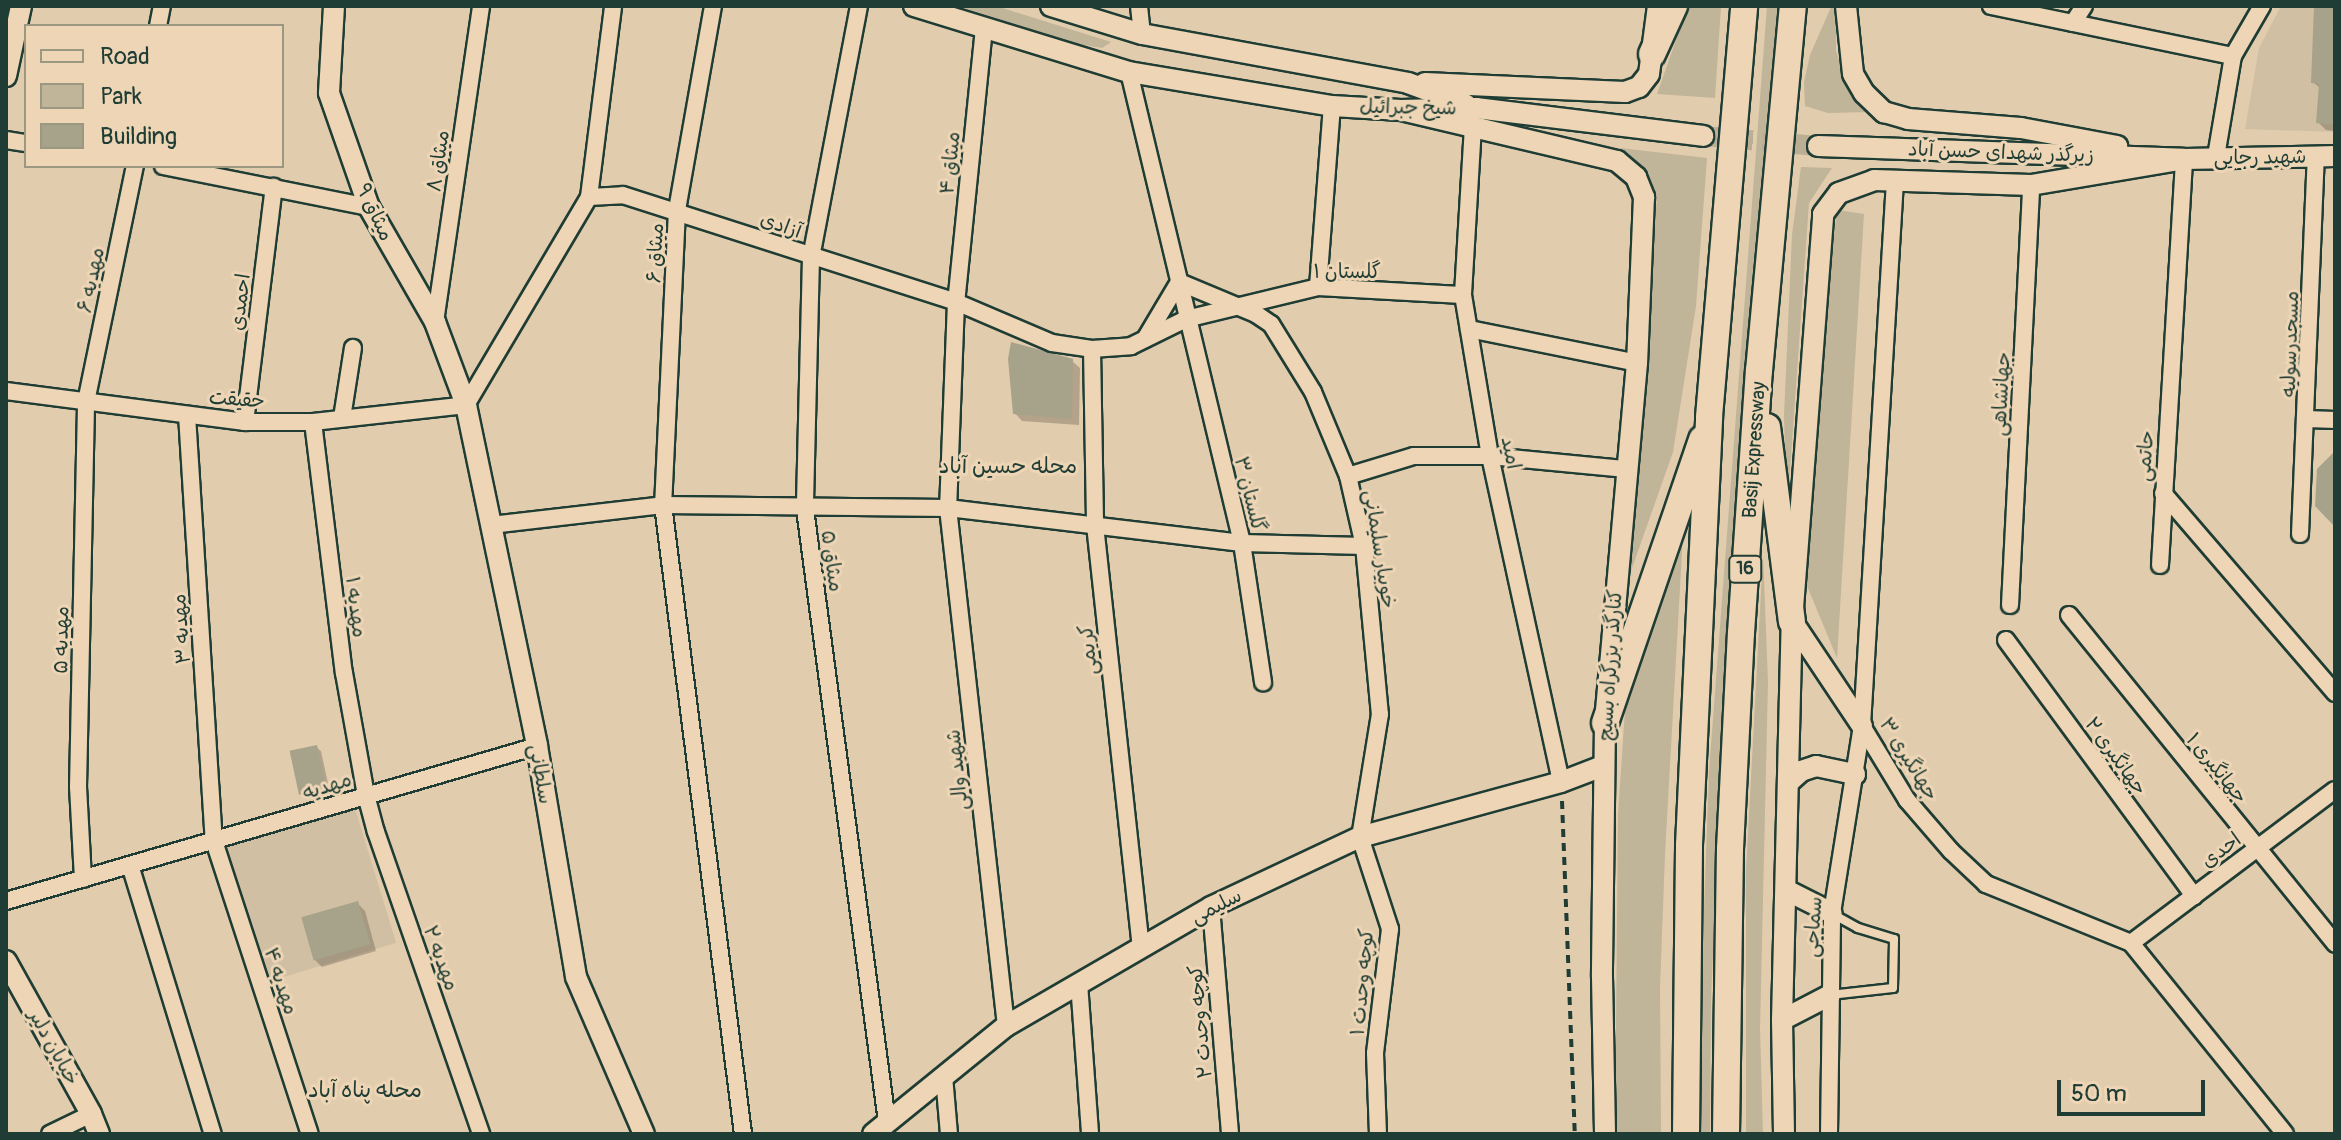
<!DOCTYPE html>
<html>
<head>
<meta charset="utf-8">
<style>
  body { margin:0 }
  #map { position:relative; width:2341px; height:1140px; overflow:hidden; background:#e1ccad; font-family:Pangolin,"Playpen Sans Arabic",sans-serif }
  div>[style] { position:absolute }
  [style*='--x'] { left:calc(var(--x)*1px); top:calc(var(--y)*1px); width:calc(var(--w)*1px); rotate:calc(var(--a)*1deg) }
  .built>* { inset:0; background:#d0bfa2; transform-origin:0 0 }
  .green>* { inset:0; background:#c0b499 }
  .shadow>* { inset:0; background:#0003 }
  .building>* { inset:0; background:#a7a28a; transform-origin:0 0 }
  .tertiary-tunnel>* { height:20px; margin-top:-10px; transform-origin:0; background:repeating-linear-gradient(90deg,#baaf95 0 20px,transparent 0 30px) }
  .path>* { height:4px; margin-top:-2px; transform-origin:0; background:repeating-linear-gradient(90deg,#1f3d34 0 8px,transparent 0 14px) }
  .roads { filter:drop-shadow(2px 0 #1f3d34) drop-shadow(-2px 0 #1f3d34) drop-shadow(0 2px #1f3d34) drop-shadow(0 -2px #1f3d34) }
  .service>* { height:8px; margin:-4px; padding:0 4px; transform-origin:4px; border-radius:4px; background:#edd5b5 }
  .minor>* { height:16px; margin:-8px; padding:0 8px; transform-origin:8px; border-radius:8px; background:#edd5b5 }
  .tertiary>* { height:20px; margin:-10px; padding:0 10px; transform-origin:10px; border-radius:10px; background:#edd5b5 }
  .trunk>* { height:26px; margin:-13px; padding:0 13px; transform-origin:13px; border-radius:13px; background:#edd5b5 }
  span { translate:-50% -50%; white-space:nowrap; text-align:center; line-height:1.15; -webkit-text-stroke:6px #edd5b5; paint-order:stroke }
  .shield-label span { padding:2px 6px; background:#edd5b5; border:2px solid; border-radius:6px; -webkit-text-stroke-width:0 }
  .shield-label { font-size:18px; color:#1f3d34; font-weight:700 }
  .street-label { font-size:20px; color:#1f3d34 }
  .neighbourhood-label { font-size:22px; color:#1f3d34 }
  .frame { position:absolute; inset:0; border:8px solid #1f3d34; pointer-events:none }
  .legend { position:absolute; left:24px; top:24px; width:260px; height:144px; box-sizing:border-box; background:#edd5b5; border:2px solid #9b9881; margin:0; padding:10px 14px; list-style:none; font-size:24px; color:#1f3d34 }
  .legend li { display:flex; align-items:center; gap:16px; height:40px }
  .legend b { width:40px; border:2px solid #9b9881 }
  .scale { position:absolute; left:2057px; top:1080px; width:148px; height:36px; box-sizing:border-box; border:4px solid #1f3d34; border-top:0; padding-left:10px; font-size:24px; line-height:28px; white-space:nowrap; color:#1f3d34; -webkit-text-stroke:6px #edd5b5; paint-order:stroke }
</style>
</head>
<body>
<div id="map">
  <div class="built">
    <i style="clip-path:polygon(2281px 6px,2335px 6px,2335px 132px,2245px 129px,2259px 48px)"></i>
    <i style="left:354px;top:805px;width:144px;height:139px;rotate:73deg"></i>
  </div>
  <div class="green">
    <i style="clip-path:polygon(958px 6px,996px 6px,1111px 42px,1102px 48px,1078px 44px)"></i>
    <i style="clip-path:polygon(1688px 6px,1721px 6px,1715px 98px,1657px 94px)"></i>
    <i style="clip-path:polygon(1767px 6px,1778px 6px,1749px 345px,1718px 822px,1711px 1002px,1710px 1134px,1701px 1134px,1701px 994px,1709px 772px)"></i>
    <i style="clip-path:polygon(1831px 7px,1836px 7px,1836px 51px,1848px 86px,1870px 112px,1828px 113px,1805px 106px,1804px 82px,1810px 55px)"></i>
    <i style="clip-path:polygon(1620px 148px,1707px 158px,1696px 306px,1673px 452px,1631px 571px,1657px 196px,1642px 170px)"></i>
    <i style="clip-path:polygon(1801px 167px,1832px 168px,1809px 203px,1787px 513px,1784px 416px,1792px 235px)"></i>
    <i style="clip-path:polygon(1837px 210px,1864px 214px,1837px 658px,1805px 581px,1822px 340px)"></i>
    <i style="clip-path:polygon(1683px 534px,1665px 854px,1660px 987px,1661px 1134px,1615px 1134px,1618px 815px,1626px 695px)"></i>
    <i style="clip-path:polygon(1763px 555px,1768px 682px,1760px 1029px,1763px 1134px,1746px 1134px,1746px 871px)"></i>
  </div>
  <div class="shadow">
    <i style="clip-path:polygon(2316px 6px,2335px 6px,2335px 131px,2326px 130px,2319px 123px,2321px 89px,2313px 82px)"></i>
    <i style="clip-path:polygon(1072px 361px,1080px 368px,1079px 425px,1022px 421px,1015px 413px)"></i>
    <i style="clip-path:polygon(316px 747px,321px 751px,330px 793px,306px 799px,301px 794px)"></i>
    <i style="clip-path:polygon(358px 904px,365px 911px,376px 951px,322px 967px,314px 959px,303px 919px)"></i>
  </div>
  <div class="building">
    <i style="clip-path:polygon(2314px 6px,2335px 6px,2335px 125px,2316px 123px,2319px 84px,2311px 83px)"></i>
    <i style="clip-path:polygon(1011px 342px,1073px 359px,1072px 419px,1013px 414px,1008px 359px)"></i>
    <i style="clip-path:polygon(2335px 451px,2335px 527px,2315px 506px,2317px 469px)"></i>
    <i style="left:317px;top:745px;width:45px;height:28px;rotate:78deg"></i>
    <i style="left:358px;top:901px;width:45px;height:59px;rotate:74deg"></i>
  </div>
  <div class="tertiary-tunnel">
    <i style="--x:1703;--y:136;--w:115;--a:5"></i>
  </div>
  <div class="path">
    <i style="--x:1562;--y:801;--w:333;--a:87.8"></i>
  </div>
  <div class="roads">
    <div class="service">
      <i style="--x:1830;--y:995;--w:63;--a:-6.3"></i>
      <i style="--x:1893;--y:988;--w:49;--a:-88.8"></i>
      <i style="--x:1894;--y:939;--w:38;--a:-163"></i>
      <i style="--x:1858;--y:928;--w:29;--a:-151"></i>
    </div>
    <div class="minor">
      <i style="--x:713;--y:6;--w:207;--a:100"></i>
      <i style="--x:677;--y:210;--w:295;--a:92.7"></i>
      <i style="--x:663;--y:505;--w:634;--a:82.75"></i>
      <i style="--x:859;--y:6;--w:256;--a:100.8"></i>
      <i style="--x:811;--y:257;--w:252;--a:91.4"></i>
      <i style="--x:805;--y:509;--w:618;--a:82.38"></i>
      <i style="--x:1139;--y:6;--w:28;--a:84"></i>
      <i style="--x:1991;--y:6;--w:247;--a:11.7"></i>
      <i style="--x:2233;--y:56;--w:102;--a:99.6"></i>
      <i style="--x:2073;--y:23;--w:20;--a:-57"></i>
      <i style="--x:158;--y:26;--w:20;--a:-79"></i>
      <i style="--x:984;--y:28;--w:275;--a:95.8"></i>
      <i style="--x:956;--y:302;--w:206;--a:92.2"></i>
      <i style="--x:948;--y:508;--w:521;--a:83.61"></i>
      <i style="--x:2233;--y:56;--w:58;--a:-59.9"></i>
      <i style="--x:1129;--y:72;--w:484;--a:76.5"></i>
      <i style="--x:1242;--y:543;--w:141;--a:81.4"></i>
      <i style="--x:1473;--y:126;--w:169;--a:93.4"></i>
      <i style="--x:1463;--y:295;--w:163;--a:80.5"></i>
      <i style="--x:1490;--y:456;--w:334;--a:77.7"></i>
      <i style="--x:6;--y:140;--w:20;--a:9"></i>
      <i style="--x:163;--y:166;--w:210;--a:11.3"></i>
      <i style="--x:1895;--y:181;--w:546;--a:93.47"></i>
      <i style="--x:1862;--y:726;--w:87;--a:58.7"></i>
      <i style="--x:1907;--y:800;--w:67;--a:49.2"></i>
      <i style="--x:1951;--y:851;--w:48;--a:43.3"></i>
      <i style="--x:1986;--y:884;--w:157;--a:22.1"></i>
      <i style="--x:2131;--y:943;--w:245;--a:51.1"></i>
      <i style="--x:589;--y:197;--w:193;--a:-82.8"></i>
      <i style="--x:1318;--y:287;--w:182;--a:-85.6"></i>
      <i style="--x:435;--y:322;--w:319;--a:-81.7"></i>
      <i style="--x:1469;--y:329;--w:171;--a:11.4"></i>
      <i style="--x:1145;--y:339;--w:66;--a:-59.2"></i>
      <i style="--x:1179;--y:282;--w:83;--a:22.6"></i>
      <i style="--x:1256;--y:314;--w:18;--a:34"></i>
      <i style="--x:1271;--y:324;--w:80;--a:58.3"></i>
      <i style="--x:1313;--y:392;--w:91;--a:67.4"></i>
      <i style="--x:1348;--y:476;--w:72;--a:77.1"></i>
      <i style="--x:1364;--y:546;--w:169;--a:84.6"></i>
      <i style="--x:1380;--y:714;--w:125;--a:99.2"></i>
      <i style="--x:1360;--y:837;--w:97;--a:71.9"></i>
      <i style="--x:1390;--y:929;--w:125;--a:96.9"></i>
      <i style="--x:1375;--y:1053;--w:81;--a:87.9"></i>
      <i style="--x:1092;--y:349;--w:176;--a:89"></i>
      <i style="--x:1095;--y:525;--w:424;--a:83.8"></i>
      <i style="--x:6;--y:391;--w:241;--a:7.4"></i>
      <i style="--x:245;--y:422;--w:68;--a:0"></i>
      <i style="--x:313;--y:422;--w:154;--a:-6.3"></i>
      <i style="--x:466;--y:405;--w:242;--a:-59.4"></i>
      <i style="--x:589;--y:197;--w:34;--a:-3"></i>
      <i style="--x:623;--y:195;--w:350;--a:17.8"></i>
      <i style="--x:956;--y:302;--w:104;--a:23.1"></i>
      <i style="--x:1052;--y:343;--w:40;--a:8.5"></i>
      <i style="--x:1092;--y:349;--w:39;--a:-4"></i>
      <i style="--x:1131;--y:346;--w:61;--a:-26.1"></i>
      <i style="--x:1186;--y:319;--w:136;--a:-13.6"></i>
      <i style="--x:1318;--y:287;--w:145;--a:3.2"></i>
      <i style="--x:187;--y:415;--w:427;--a:86.4"></i>
      <i style="--x:214;--y:841;--w:308;--a:71.9"></i>
      <i style="--x:342;--y:418;--w:71;--a:-81.1"></i>
      <i style="--x:2307;--y:419;--w:28;--a:2"></i>
      <i style="--x:245;--y:422;--w:237;--a:-83"></i>
      <i style="--x:313;--y:422;--w:253;--a:83"></i>
      <i style="--x:344;--y:673;--w:124;--a:79.8"></i>
      <i style="--x:366;--y:795;--w:38;--a:75"></i>
      <i style="--x:376;--y:832;--w:320;--a:70.8"></i>
      <i style="--x:1348;--y:476;--w:69;--a:-16.9"></i>
      <i style="--x:1414;--y:456;--w:76;--a:0"></i>
      <i style="--x:1490;--y:456;--w:137;--a:5.5"></i>
      <i style="--x:2163;--y:493;--w:264;--a:49.3"></i>
      <i style="--x:491;--y:525;--w:173;--a:-6.6"></i>
      <i style="--x:663;--y:505;--w:285;--a:0.6"></i>
      <i style="--x:948;--y:508;--w:296;--a:6.8"></i>
      <i style="--x:1242;--y:543;--w:122;--a:1.4"></i>
      <i style="--x:2300;--y:534;--w:378;--a:-87.6"></i>
      <i style="--x:2160;--y:565;--w:407;--a:-86.6"></i>
      <i style="--x:2010;--y:605;--w:421;--a:-87.1"></i>
      <i style="--x:2069;--y:615;--w:423;--a:51"></i>
      <i style="--x:2006;--y:640;--w:318;--a:53.7"></i>
      <i style="--x:130;--y:865;--w:282;--a:72.9"></i>
      <i style="--x:83;--y:879;--w:92;--a:-93.1"></i>
      <i style="--x:78;--y:787;--w:385;--a:-88.8"></i>
      <i style="--x:86;--y:402;--w:241;--a:-78.3"></i>
      <i style="--x:6;--y:901;--w:553;--a:-16.27"></i>
      <i style="--x:1211;--y:907;--w:228;--a:85.2"></i>
      <i style="--x:2131;--y:943;--w:255;--a:-36.9"></i>
      <i style="--x:1079;--y:983;--w:151;--a:85.8"></i>
      <i style="--x:944;--y:1076;--w:58;--a:85.1"></i>
      <i style="--x:50;--y:1134;--w:46;--a:-26"></i>
      <i style="--x:1829;--y:1134;--w:221;--a:-89.2"></i>
      <i style="--x:1832;--y:913;--w:189;--a:-80.9"></i>
    </div>
    <div class="tertiary">
      <i style="--x:334;--y:6;--w:87;--a:93.3"></i>
      <i style="--x:329;--y:93;--w:121;--a:70.7"></i>
      <i style="--x:369;--y:207;--w:133;--a:60.1"></i>
      <i style="--x:435;--y:322;--w:89;--a:69.5"></i>
      <i style="--x:466;--y:405;--w:348;--a:78.2"></i>
      <i style="--x:537;--y:746;--w:234;--a:80.4"></i>
      <i style="--x:576;--y:977;--w:171;--a:66.6"></i>
      <i style="--x:914;--y:6;--w:225;--a:17.1"></i>
      <i style="--x:1129;--y:72;--w:206;--a:9.5"></i>
      <i style="--x:1332;--y:106;--w:69;--a:3.3"></i>
      <i style="--x:1401;--y:110;--w:75;--a:-1.5"></i>
      <i style="--x:1476;--y:108;--w:229;--a:7"></i>
      <i style="--x:1051;--y:6;--w:95;--a:17.1"></i>
      <i style="--x:1142;--y:34;--w:270;--a:10.4"></i>
      <i style="--x:1408;--y:83;--w:61;--a:20.2"></i>
      <i style="--x:1846;--y:6;--w:68;--a:84.1"></i>
      <i style="--x:1853;--y:74;--w:22;--a:60"></i>
      <i style="--x:1864;--y:93;--w:28;--a:44"></i>
      <i style="--x:1884;--y:112;--w:25;--a:16"></i>
      <i style="--x:1908;--y:119;--w:113;--a:4.6"></i>
      <i style="--x:2021;--y:128;--w:98;--a:10.6"></i>
      <i style="--x:6;--y:76;--w:72;--a:-77.9"></i>
      <i style="--x:1425;--y:83;--w:200;--a:2.6"></i>
      <i style="--x:1625;--y:92;--w:15;--a:-20"></i>
      <i style="--x:1639;--y:87;--w:16;--a:-52"></i>
      <i style="--x:1649;--y:74;--w:69;--a:-82.5"></i>
      <i style="--x:1401;--y:110;--w:222;--a:13.3"></i>
      <i style="--x:1617;--y:161;--w:25;--a:40"></i>
      <i style="--x:1636;--y:177;--w:22;--a:68"></i>
      <i style="--x:1644;--y:197;--w:166;--a:92.4"></i>
      <i style="--x:1637;--y:363;--w:361;--a:95.1"></i>
      <i style="--x:1605;--y:723;--w:254;--a:90.7"></i>
      <i style="--x:1602;--y:977;--w:157;--a:88.9"></i>
      <i style="--x:1818;--y:146;--w:366;--a:2"></i>
      <i style="--x:2184;--y:159;--w:151;--a:-1.1"></i>
      <i style="--x:1792;--y:621;--w:126;--a:56.3"></i>
      <i style="--x:1790;--y:781;--w:15;--a:-42"></i>
      <i style="--x:1801;--y:771;--w:16;--a:-18"></i>
      <i style="--x:1816;--y:766;--w:40;--a:12"></i>
      <i style="--x:1786;--y:890;--w:51;--a:26.6"></i>
      <i style="--x:6;--y:961;--w:175;--a:60.9"></i>
      <i style="--x:91;--y:1114;--w:22;--a:68"></i>
      <i style="--x:1782;--y:1020;--w:54;--a:-27.5"></i>
      <i style="--x:873;--y:1134;--w:171;--a:-39.1"></i>
      <i style="--x:1006;--y:1026;--w:237;--a:-30.1"></i>
      <i style="--x:1211;--y:907;--w:165;--a:-25.2"></i>
      <i style="--x:1360;--y:837;--w:208;--a:-15.3"></i>
      <i style="--x:1561;--y:782;--w:45;--a:-20.9"></i>
      <i style="--x:1784;--y:1134;--w:114;--a:-91"></i>
      <i style="--x:1782;--y:1020;--w:399;--a:-88.6"></i>
      <i style="--x:1792;--y:621;--w:408;--a:-85.6"></i>
      <i style="--x:1823;--y:214;--w:26;--a:-53"></i>
      <i style="--x:1839;--y:193;--w:37;--a:-20"></i>
      <i style="--x:1874;--y:180;--w:157;--a:1.8"></i>
      <i style="--x:2031;--y:185;--w:155;--a:-9.6"></i>
    </div>
    <div class="trunk">
      <i style="--x:1652;--y:54;--w:53;--a:-65.4"></i>
      <i style="--x:1767;--y:427;--w:196;--a:82.7"></i>
      <i style="--x:1605;--y:723;--w:300;--a:-71.1"></i>
      <i style="--x:1686;--y:1134;--w:289;--a:-89.4"></i>
      <i style="--x:1689;--y:845;--w:428;--a:-87.3"></i>
      <i style="--x:1709;--y:417;--w:412;--a:-85.1"></i>
      <i style="--x:1726;--y:1134;--w:285;--a:-89.2"></i>
      <i style="--x:1730;--y:849;--w:216;--a:-87.1"></i>
      <i style="--x:1741;--y:633;--w:263;--a:-86.1"></i>
      <i style="--x:1759;--y:371;--w:367;--a:-84.7"></i>
    </div>
  </div>
  <div class="shield-label">
    <span style="left:1745px;top:569px">16</span>
  </div>
  <div class="street-label">
    <span style="left:1408px;top:107px;rotate:1deg">شیخ جبرائیل</span>
    <span style="left:2001px;top:152px;rotate:2deg">زیرگذر شهدای حسن آباد</span>
    <span style="left:2260px;top:157px;rotate:-1deg">شهید رجایی</span>
    <span style="left:438px;top:161px;rotate:-82deg">میثاق ۸</span>
    <span style="left:950px;top:163px;rotate:-84deg">میثاق ۴</span>
    <span style="left:375px;top:212px;rotate:65deg">میثاق ۹</span>
    <span style="left:781px;top:225px;rotate:19deg">آزادی</span>
    <span style="left:655px;top:253px;rotate:-87deg">میثاق ۶</span>
    <span style="left:1347px;top:271px">گلستان ۱</span>
    <span style="left:91px;top:280px;rotate:-78deg">مهدیه ۶</span>
    <span style="left:240px;top:302px;rotate:-83deg">احمدی</span>
    <span style="left:2290px;top:344px;rotate:-88deg">مسجدرسولیه</span>
    <span style="left:2001px;top:394px;rotate:-87deg">جهانشاهی</span>
    <span style="left:237px;top:399px;rotate:4deg">حقیقت</span>
    <span style="left:1754px;top:450px;rotate:-86deg">Basij Expressway</span>
    <span style="left:1511px;top:453px;rotate:79deg">امید</span>
    <span style="left:2145px;top:456px;rotate:-86deg">حاتمی</span>
    <span style="left:1250px;top:494px;rotate:76deg">گلستان ۳</span>
    <span style="left:1380px;top:549px;rotate:81deg">خوبیار سلیمانی</span>
    <span style="left:832px;top:561px;rotate:82deg">میثاق ۵</span>
    <span style="left:356px;top:607px;rotate:83deg">مهدیه ۱</span>
    <span style="left:181px;top:629px;rotate:-94deg">مهدیه ۳</span>
    <span style="left:61px;top:640px;rotate:-89deg">مهدیه ۵</span>
    <span style="left:1088px;top:650px;rotate:-96deg">کریمی</span>
    <span style="left:1610px;top:665px;rotate:-86deg">کنارگذر بزرگراه بسیج</span>
    <span style="left:2116px;top:756px;rotate:54deg">جهانگیری ۲</span>
    <span style="left:1909px;top:759px;rotate:58deg">جهانگیری ۳</span>
    <span style="left:2217px;top:768px;rotate:51deg">جهانگیری ۱</span>
    <span style="left:957px;top:770px;rotate:-96deg">شهید والی</span>
    <span style="left:541px;top:774px;rotate:80deg">سلطانی</span>
    <span style="left:327px;top:786px;rotate:-17deg">مهدیه</span>
    <span style="left:2221px;top:850px;rotate:-37deg">احدی</span>
    <span style="left:1216px;top:906px;rotate:-27deg">سلیمی</span>
    <span style="left:1813px;top:927px;rotate:-86deg">سماجی</span>
    <span style="left:441px;top:958px;rotate:70deg">مهدیه ۲</span>
    <span style="left:281px;top:981px;rotate:72deg">مهدیه ۴</span>
    <span style="left:1362px;top:982px;rotate:-85deg">کوچه وحدت ۱</span>
    <span style="left:1200px;top:1022px;rotate:-95deg">کوچه وحدت ۲</span>
    <span style="left:54px;top:1047px;rotate:61deg">خیابان دلیر</span>
  </div>
  <div class="neighbourhood-label">
    <span style="left:1008px;top:467px">محله حسین آباد</span>
    <span style="left:365px;top:1091px">محله پناه آباد</span>
  </div>
  <div class="frame"></div>
  <ul class="legend">
  <li><b style="height:10px;background:#edd5b5"></b>Road</li>
  <li><b style="height:22px;background:#c0b499"></b>Park</li>
  <li><b style="height:22px;background:#a7a28a"></b>Building</li>
  </ul>
  <div class="scale">50 m</div>
</div>
</body>
</html>
